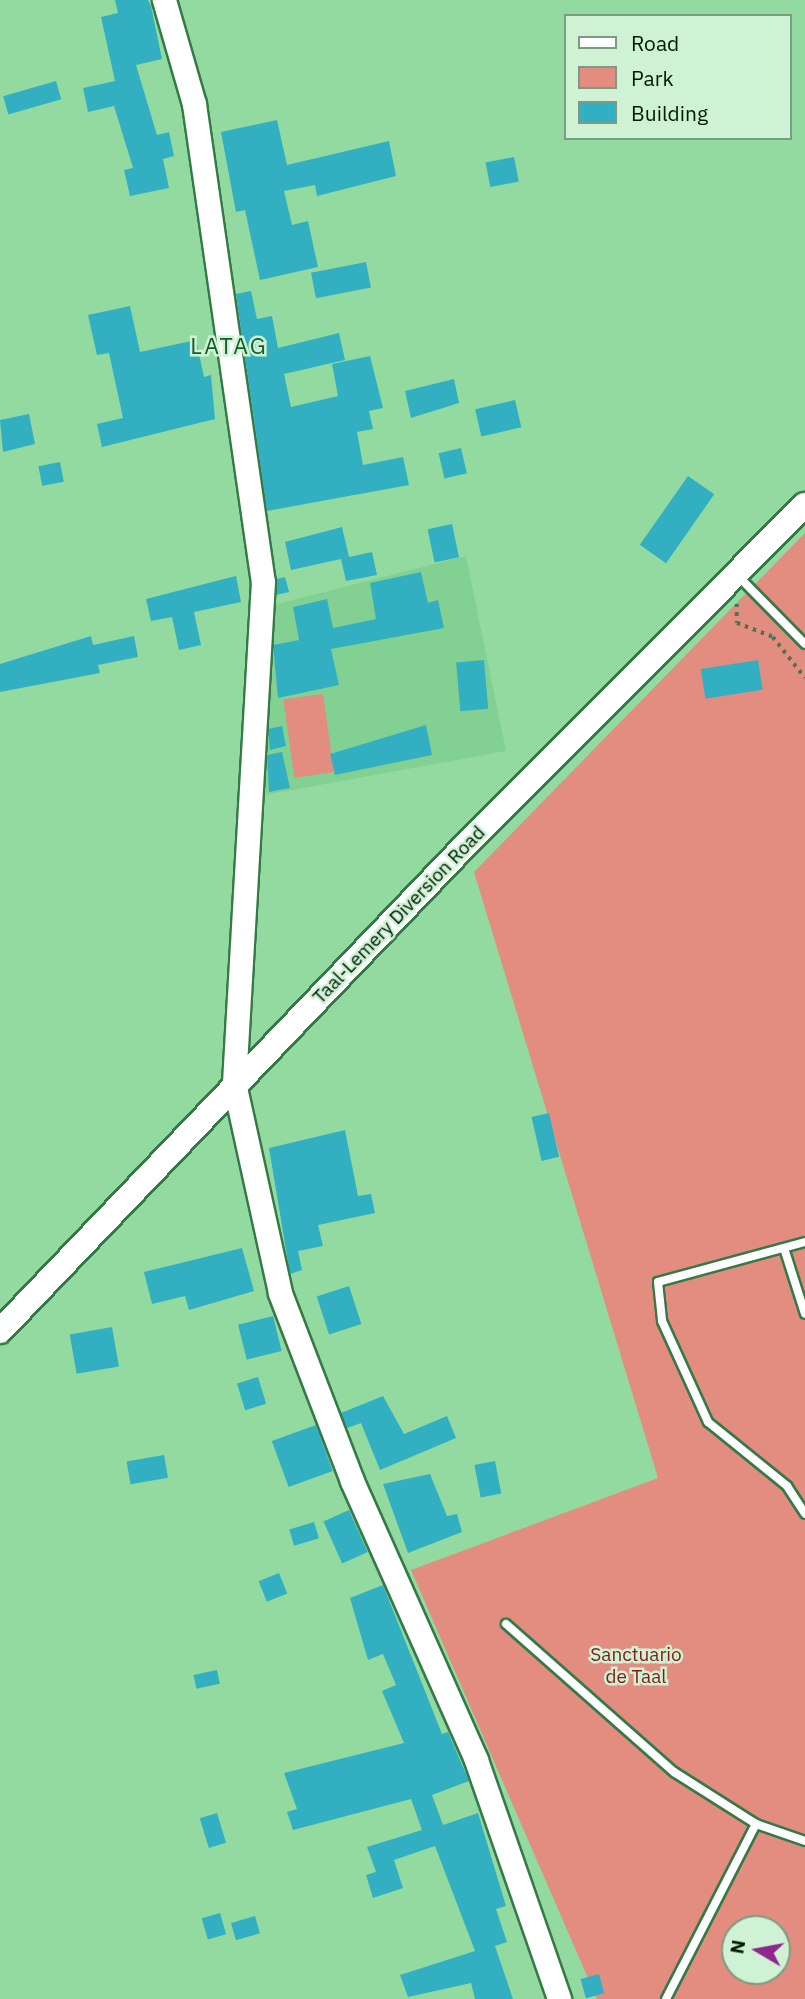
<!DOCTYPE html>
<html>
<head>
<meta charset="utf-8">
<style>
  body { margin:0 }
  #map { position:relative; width:805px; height:1999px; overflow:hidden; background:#93daa0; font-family:"IBM Plex Sans",sans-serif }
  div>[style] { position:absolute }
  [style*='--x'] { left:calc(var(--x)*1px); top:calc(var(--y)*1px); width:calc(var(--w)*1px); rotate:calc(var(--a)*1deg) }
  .built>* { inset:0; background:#83d192 }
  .green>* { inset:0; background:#e28d80; transform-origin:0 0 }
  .building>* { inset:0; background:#32b0c2; transform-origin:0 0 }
  .path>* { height:3.5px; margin-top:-1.75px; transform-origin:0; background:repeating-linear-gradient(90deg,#477751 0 3.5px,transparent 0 8.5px) }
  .roads { filter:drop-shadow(2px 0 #357a46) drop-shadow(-2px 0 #357a46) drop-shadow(0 2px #357a46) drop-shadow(0 -2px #357a46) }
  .lane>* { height:8px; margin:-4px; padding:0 4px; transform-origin:4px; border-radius:4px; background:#fff }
  .secondary>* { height:23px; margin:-11.5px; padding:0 11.5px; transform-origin:11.5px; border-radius:11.5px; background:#fff }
  .primary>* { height:24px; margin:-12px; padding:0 12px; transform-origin:12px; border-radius:12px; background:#fff }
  span { translate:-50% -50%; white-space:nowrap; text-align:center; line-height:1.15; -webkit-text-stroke:5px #cff1d4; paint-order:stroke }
  .street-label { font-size:19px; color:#001a06 }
  .park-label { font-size:19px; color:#841a13 }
  .quarter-label { font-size:23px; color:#125d2a; letter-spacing:2px }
  .legend { position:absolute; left:564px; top:14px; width:228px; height:126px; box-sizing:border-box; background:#cff1d4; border:2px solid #7c9b82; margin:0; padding:9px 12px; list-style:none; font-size:21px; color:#001a06 }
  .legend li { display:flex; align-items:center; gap:14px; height:35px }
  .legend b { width:35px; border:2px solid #7c9b82 }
  .north { position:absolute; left:721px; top:1915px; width:70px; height:70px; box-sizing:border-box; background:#cff1d4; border:2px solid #7c9b82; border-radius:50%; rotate:280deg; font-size:19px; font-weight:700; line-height:28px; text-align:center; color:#001a06 }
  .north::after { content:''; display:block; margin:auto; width:24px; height:32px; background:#8f278c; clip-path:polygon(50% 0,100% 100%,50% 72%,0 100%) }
</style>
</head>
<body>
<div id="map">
  <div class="built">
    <i style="clip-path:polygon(466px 556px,506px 751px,265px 795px,273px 605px)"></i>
  </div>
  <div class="green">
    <i style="clip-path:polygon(evenodd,805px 533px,805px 1999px,597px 1999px,411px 1570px,658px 1478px,474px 872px,805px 533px,735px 1929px,777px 1929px,777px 1971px,735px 1971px,735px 1929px)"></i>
    <i style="left:323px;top:694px;width:79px;height:40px;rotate:82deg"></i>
  </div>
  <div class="building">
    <i style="clip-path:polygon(115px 0,148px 0,151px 6px,162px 59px,136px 65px,157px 135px,169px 132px,174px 156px,163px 159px,169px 188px,130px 196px,124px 170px,133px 168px,114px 106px,88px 112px,83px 88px,115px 81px,101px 17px,118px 13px)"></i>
    <i style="left:56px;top:81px;width:19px;height:55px;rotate:74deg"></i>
    <i style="clip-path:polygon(277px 120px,287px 165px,389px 141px,396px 176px,317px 196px,315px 185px,284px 191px,292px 225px,308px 221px,318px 267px,260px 280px,245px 210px,236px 212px,221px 132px)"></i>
    <i style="left:514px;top:157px;width:25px;height:29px;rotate:79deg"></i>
    <i style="left:366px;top:262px;width:26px;height:56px;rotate:79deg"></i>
    <i style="clip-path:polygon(251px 291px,257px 319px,272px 316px,278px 348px,339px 333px,345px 360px,284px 374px,291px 407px,338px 396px,332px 364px,370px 356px,383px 408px,369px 411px,373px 429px,357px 432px,363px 465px,403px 457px,409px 485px,267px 511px,236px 294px)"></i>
    <i style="clip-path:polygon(130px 306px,140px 352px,196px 340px,204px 377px,211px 375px,215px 419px,102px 447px,97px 424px,123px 418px,109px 353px,97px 355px,88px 315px)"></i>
    <i style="clip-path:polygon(454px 379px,459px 403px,411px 418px,405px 391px)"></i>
    <i style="left:515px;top:400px;width:28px;height:41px;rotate:77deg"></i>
    <i style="clip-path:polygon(29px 414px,35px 444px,3px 452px,0 420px)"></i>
    <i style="left:461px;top:448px;width:26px;height:23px;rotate:77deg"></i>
    <i style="left:60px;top:462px;width:20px;height:22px;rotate:79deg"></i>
    <i style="left:688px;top:476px;width:32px;height:84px;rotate:35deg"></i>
    <i style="left:452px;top:524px;width:34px;height:25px;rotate:78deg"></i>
    <i style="clip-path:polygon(342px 527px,349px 557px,372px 552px,377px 575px,346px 581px,341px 559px,291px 570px,285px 542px)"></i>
    <i style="clip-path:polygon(421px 572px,428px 603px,438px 600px,444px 628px,331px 649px,339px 685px,278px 698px,273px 645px,299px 640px,293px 607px,327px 599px,333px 628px,376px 619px,370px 583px)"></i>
    <i style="clip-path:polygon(236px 576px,241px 602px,194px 612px,201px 645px,179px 650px,172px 617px,151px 621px,146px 599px)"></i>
    <i style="clip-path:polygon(285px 577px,289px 592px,276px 595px,277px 579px)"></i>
    <i style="clip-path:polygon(91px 636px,93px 645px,134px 636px,138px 657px,98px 665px,100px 673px,0 692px,0 664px)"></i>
    <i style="left:484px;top:660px;width:49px;height:28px;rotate:85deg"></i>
    <i style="left:758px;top:660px;width:30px;height:58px;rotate:81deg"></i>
    <i style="clip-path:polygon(426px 725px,432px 755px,335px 775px,330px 754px)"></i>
    <i style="clip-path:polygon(282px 726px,286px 746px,270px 750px,268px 729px)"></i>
    <i style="clip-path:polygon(282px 752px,290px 788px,269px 792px,267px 755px)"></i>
    <i style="left:549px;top:1113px;width:45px;height:18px;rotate:77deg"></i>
    <i style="clip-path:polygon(345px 1130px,358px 1196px,371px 1194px,375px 1213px,318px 1225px,323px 1246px,298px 1251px,302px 1270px,290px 1274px,269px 1148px)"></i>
    <i style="clip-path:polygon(242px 1248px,254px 1291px,189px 1310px,185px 1296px,152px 1304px,144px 1272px)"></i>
    <i style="left:349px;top:1286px;width:40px;height:34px;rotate:72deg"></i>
    <i style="left:273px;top:1316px;width:36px;height:36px;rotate:76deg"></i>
    <i style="left:112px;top:1327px;width:40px;height:43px;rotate:80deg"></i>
    <i style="left:258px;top:1377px;width:28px;height:22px;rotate:73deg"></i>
    <i style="clip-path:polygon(383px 1396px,404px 1434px,447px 1416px,456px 1438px,380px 1470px,361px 1423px,347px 1428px,341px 1413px)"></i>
    <i style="left:316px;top:1425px;width:49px;height:47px;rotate:70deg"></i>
    <i style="left:164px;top:1455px;width:23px;height:38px;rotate:80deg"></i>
    <i style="left:495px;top:1461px;width:33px;height:21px;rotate:79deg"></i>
    <i style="clip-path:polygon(430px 1474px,447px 1516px,457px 1514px,462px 1532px,408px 1553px,383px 1484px)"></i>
    <i style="left:349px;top:1510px;width:46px;height:28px;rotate:66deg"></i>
    <i style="left:314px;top:1522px;width:17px;height:26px;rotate:73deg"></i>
    <i style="left:279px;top:1573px;width:22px;height:22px;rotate:68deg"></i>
    <i style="clip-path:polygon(383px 1585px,442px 1734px,448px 1732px,469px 1781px,432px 1795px,443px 1825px,478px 1813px,506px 1906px,496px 1909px,507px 1942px,495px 1946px,513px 1999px,475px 1999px,471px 1983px,408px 1997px,400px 1975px,475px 1951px,435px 1846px,394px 1860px,403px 1888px,373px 1898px,366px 1875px,376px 1872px,367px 1847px,422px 1830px,411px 1799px,293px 1830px,287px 1812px,297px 1809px,284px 1773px,404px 1743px,382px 1691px,396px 1685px,383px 1654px,368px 1660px,350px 1598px)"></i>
    <i style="left:217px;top:1670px;width:14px;height:24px;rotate:78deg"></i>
    <i style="left:217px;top:1813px;width:31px;height:18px;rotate:73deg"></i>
    <i style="left:220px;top:1913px;width:22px;height:19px;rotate:74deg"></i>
    <i style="left:255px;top:1916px;width:18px;height:25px;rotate:74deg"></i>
    <i style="left:599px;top:1974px;width:20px;height:19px;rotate:75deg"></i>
  </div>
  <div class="path">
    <i style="--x:737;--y:604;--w:19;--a:90"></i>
    <i style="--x:737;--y:623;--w:39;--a:21"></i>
    <i style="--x:773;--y:637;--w:52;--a:52"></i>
  </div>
  <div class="roads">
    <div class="lane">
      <i style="--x:738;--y:576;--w:95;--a:45.4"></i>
      <i style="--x:805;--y:1242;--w:152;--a:164.8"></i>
      <i style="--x:658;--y:1282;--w:39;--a:84"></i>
      <i style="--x:662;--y:1321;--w:111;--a:65.5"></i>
      <i style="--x:708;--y:1422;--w:102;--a:39"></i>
      <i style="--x:787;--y:1486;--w:33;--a:57"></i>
      <i style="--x:784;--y:1248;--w:69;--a:72.3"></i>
      <i style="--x:506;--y:1624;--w:224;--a:41.4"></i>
      <i style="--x:674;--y:1772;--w:97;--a:32.4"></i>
      <i style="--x:756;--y:1824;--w:52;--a:19.1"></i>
      <i style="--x:666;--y:1999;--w:197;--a:-62.8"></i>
    </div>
    <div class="secondary">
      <i style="--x:164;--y:0;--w:108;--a:73.9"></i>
      <i style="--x:194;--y:104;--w:482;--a:81.8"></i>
      <i style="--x:263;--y:581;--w:503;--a:93.31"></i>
      <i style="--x:234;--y:1083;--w:215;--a:77.6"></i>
      <i style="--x:280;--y:1293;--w:201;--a:69"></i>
      <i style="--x:352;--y:1481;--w:305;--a:66"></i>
      <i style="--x:476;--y:1760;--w:253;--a:70.8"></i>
    </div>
    <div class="primary">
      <i style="--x:0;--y:1331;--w:656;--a:-46.23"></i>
      <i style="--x:454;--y:857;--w:497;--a:-45.1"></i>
    </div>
  </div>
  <div class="street-label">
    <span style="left:399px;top:915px;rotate:-46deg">Taal-Lemery Diversion Road</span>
  </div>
  <div class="park-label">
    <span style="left:636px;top:1666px">Sanctuario<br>de Taal</span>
  </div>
  <div class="quarter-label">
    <span style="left:229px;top:345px">LATAG</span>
  </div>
  <ul class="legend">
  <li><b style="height:9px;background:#fff"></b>Road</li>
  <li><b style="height:19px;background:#e28d80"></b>Park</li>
  <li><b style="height:19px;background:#32b0c2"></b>Building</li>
  </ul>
  <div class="north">N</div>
</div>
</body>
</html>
